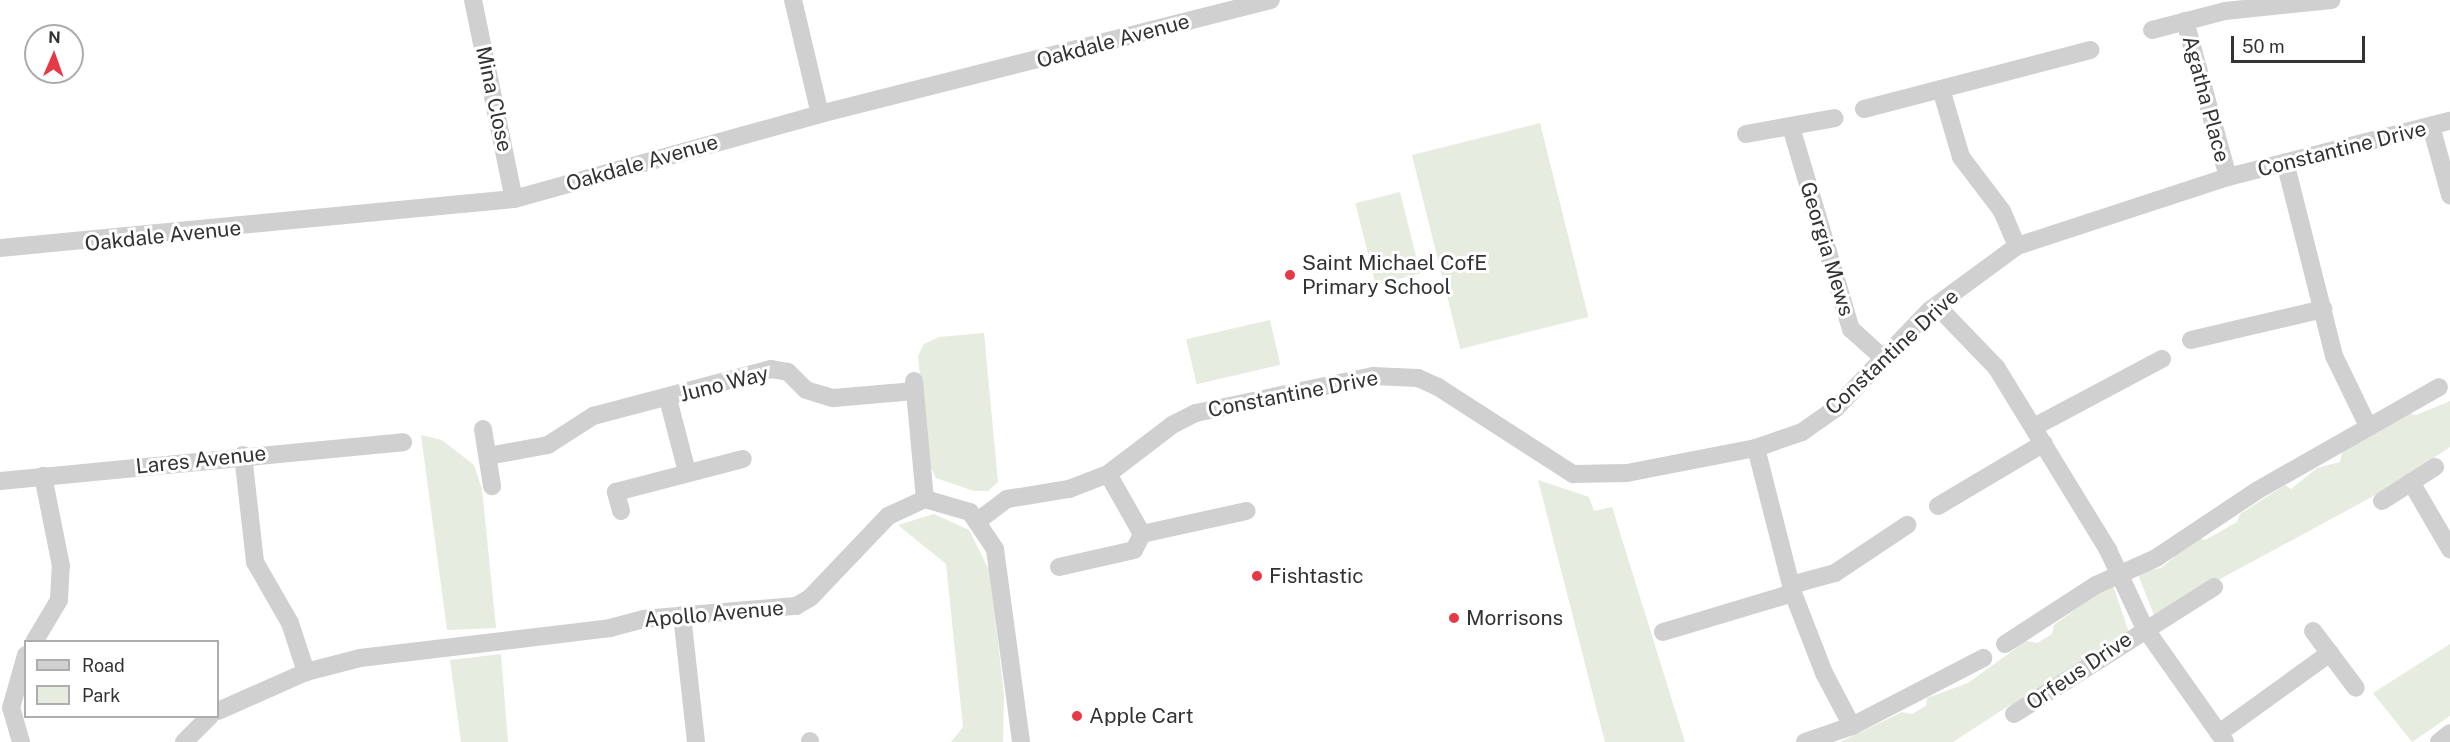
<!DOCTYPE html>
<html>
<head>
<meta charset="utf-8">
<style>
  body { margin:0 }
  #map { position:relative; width:2450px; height:742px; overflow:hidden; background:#fff; font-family:"Public Sans",sans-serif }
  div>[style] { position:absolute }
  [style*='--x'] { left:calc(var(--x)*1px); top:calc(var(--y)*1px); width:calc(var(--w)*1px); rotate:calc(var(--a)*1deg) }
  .green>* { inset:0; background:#e6ecdf; transform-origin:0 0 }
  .street>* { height:18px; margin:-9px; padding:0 9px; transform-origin:9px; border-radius:9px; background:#d0d0d0 }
  .dots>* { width:16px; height:16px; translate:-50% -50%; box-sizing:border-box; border:3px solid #fff; border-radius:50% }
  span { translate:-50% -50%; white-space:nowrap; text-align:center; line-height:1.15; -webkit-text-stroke:6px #fff; paint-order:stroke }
  .street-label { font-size:21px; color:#333 }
  .poi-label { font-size:21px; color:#333 }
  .left { translate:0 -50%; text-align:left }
  .legend { position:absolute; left:24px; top:640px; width:195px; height:78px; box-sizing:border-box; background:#fff; border:2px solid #adadad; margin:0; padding:8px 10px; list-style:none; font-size:18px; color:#333 }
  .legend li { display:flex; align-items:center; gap:12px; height:30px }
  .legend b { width:30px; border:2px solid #adadad }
  .north { position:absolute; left:24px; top:24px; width:60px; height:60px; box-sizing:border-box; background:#fff; border:2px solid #adadad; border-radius:50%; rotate:2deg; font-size:16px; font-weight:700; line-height:24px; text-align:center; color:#333 }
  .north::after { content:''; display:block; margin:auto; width:21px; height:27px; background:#e63946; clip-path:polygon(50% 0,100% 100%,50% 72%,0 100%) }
  .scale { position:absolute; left:2231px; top:36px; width:134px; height:27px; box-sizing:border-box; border:3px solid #333; border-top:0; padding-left:8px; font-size:18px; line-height:21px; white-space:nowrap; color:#333; -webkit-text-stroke:4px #fff; paint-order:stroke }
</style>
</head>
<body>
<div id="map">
  <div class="green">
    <i style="left:1540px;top:123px;width:200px;height:132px;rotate:76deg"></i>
    <i style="left:1400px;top:192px;width:84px;height:46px;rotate:76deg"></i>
    <i style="left:1270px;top:320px;width:46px;height:86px;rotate:77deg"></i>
    <i style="clip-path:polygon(984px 333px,998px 482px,988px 491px,974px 491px,936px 478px,928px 462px,918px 356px,924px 344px,939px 337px)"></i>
    <i style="clip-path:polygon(2450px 401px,2450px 447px,2392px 486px,2154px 615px,2137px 572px,2161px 568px,2197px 538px,2205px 540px,2237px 522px,2240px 514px,2285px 485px,2291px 489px,2317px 468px,2340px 462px,2342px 452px,2408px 413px,2416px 415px)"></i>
    <i style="clip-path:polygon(421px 435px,442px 440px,474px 465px,482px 489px,496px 628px,447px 630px)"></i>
    <i style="clip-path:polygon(1538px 480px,1589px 497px,1594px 511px,1612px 507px,1685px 742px,1605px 742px)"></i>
    <i style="clip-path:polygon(934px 514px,969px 530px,990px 572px,1004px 695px,1003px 742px,951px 742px,963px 727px,946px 564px,898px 525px)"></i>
    <i style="clip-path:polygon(2112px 582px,2129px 633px,2022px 703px,2010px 705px,1953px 742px,1840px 742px,1902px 712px,1912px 714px,1926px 706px,1927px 698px,1968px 683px,2026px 641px,2037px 643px,2052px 634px,2054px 625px)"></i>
    <i style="clip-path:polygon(2450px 644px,2450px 716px,2412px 742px,2373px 693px)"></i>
    <i style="clip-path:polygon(501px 654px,508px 742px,461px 742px,450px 660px)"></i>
  </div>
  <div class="street">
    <i style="--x:473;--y:0;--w:203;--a:78.4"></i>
    <i style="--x:793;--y:0;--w:117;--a:76.7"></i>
    <i style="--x:2185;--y:21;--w:162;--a:74.6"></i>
    <i style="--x:2152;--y:30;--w:75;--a:-14.6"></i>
    <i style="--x:2225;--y:11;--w:107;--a:-5.9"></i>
    <i style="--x:1941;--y:89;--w:71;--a:73.6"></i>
    <i style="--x:1961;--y:157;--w:68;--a:52.8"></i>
    <i style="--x:2002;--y:211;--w:38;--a:67"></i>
    <i style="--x:1864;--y:109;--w:234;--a:-14.6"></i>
    <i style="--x:2431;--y:126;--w:72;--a:74.6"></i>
    <i style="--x:1791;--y:127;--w:211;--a:73.5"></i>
    <i style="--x:1851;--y:329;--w:43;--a:42.2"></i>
    <i style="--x:1746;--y:134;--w:90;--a:-10.2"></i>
    <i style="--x:2286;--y:166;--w:196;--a:75.8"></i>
    <i style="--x:2334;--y:356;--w:78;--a:64.1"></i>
    <i style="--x:0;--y:248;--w:516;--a:-5.45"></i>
    <i style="--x:514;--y:199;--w:318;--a:-15.5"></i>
    <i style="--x:820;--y:114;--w:465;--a:-14.2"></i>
    <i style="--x:1937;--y:306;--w:85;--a:46"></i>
    <i style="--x:1996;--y:367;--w:215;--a:58.5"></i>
    <i style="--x:2108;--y:550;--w:85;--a:64.9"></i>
    <i style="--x:2144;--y:627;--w:141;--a:54.8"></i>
    <i style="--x:2191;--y:340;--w:136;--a:-13.2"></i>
    <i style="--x:914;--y:381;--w:119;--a:84.7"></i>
    <i style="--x:668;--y:399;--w:75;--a:75.4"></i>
    <i style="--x:2034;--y:427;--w:145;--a:-28"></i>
    <i style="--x:483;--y:429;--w:58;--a:81"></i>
    <i style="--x:1756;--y:448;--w:150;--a:75.7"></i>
    <i style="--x:1793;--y:593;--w:86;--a:68.8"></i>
    <i style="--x:1824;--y:673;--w:60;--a:62.2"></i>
    <i style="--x:243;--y:455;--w:108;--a:83.6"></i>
    <i style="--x:255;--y:562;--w:70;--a:60.2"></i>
    <i style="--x:290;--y:623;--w:52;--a:71.9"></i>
    <i style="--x:488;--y:456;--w:61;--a:-10.4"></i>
    <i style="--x:548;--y:445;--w:54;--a:-32.8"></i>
    <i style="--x:593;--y:416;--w:184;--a:-14.8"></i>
    <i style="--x:771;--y:369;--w:17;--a:10"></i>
    <i style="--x:788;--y:372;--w:25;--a:45"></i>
    <i style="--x:806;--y:390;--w:28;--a:17"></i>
    <i style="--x:833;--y:398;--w:82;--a:-4.9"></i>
    <i style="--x:0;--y:481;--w:405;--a:-5.5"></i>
    <i style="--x:2411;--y:482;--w:78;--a:59.8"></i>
    <i style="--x:2382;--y:501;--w:63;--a:-32.7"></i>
    <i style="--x:1938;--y:506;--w:123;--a:-30.7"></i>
    <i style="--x:621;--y:511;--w:20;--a:-105"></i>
    <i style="--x:616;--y:492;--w:131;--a:-14.6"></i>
    <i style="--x:979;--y:520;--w:35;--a:-37"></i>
    <i style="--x:1007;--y:499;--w:63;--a:-9.2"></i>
    <i style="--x:1069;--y:489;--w:42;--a:-21"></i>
    <i style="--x:1108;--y:474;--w:81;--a:-37.4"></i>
    <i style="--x:1172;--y:425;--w:27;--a:-27"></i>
    <i style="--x:1196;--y:413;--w:181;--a:-11.8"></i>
    <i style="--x:1373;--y:376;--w:45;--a:2.5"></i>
    <i style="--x:1418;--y:378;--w:22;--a:24"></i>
    <i style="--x:1438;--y:387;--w:161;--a:32.8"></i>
    <i style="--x:1573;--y:474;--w:54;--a:-1.1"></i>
    <i style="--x:1627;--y:473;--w:131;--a:-11"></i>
    <i style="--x:1756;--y:448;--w:49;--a:-19.2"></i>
    <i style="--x:1802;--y:432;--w:42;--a:-35.2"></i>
    <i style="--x:1836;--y:408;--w:136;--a:-46.2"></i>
    <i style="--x:1930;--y:310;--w:108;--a:-36.3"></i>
    <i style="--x:2017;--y:246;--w:222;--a:-18.1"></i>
    <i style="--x:2228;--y:177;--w:229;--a:-14.2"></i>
    <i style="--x:1142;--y:534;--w:107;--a:-12.4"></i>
    <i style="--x:1059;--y:567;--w:77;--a:-12.8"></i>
    <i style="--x:1134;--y:550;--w:18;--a:-63"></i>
    <i style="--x:1142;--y:534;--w:69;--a:-119.5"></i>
    <i style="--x:1791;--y:585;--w:46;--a:-15.3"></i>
    <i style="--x:1835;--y:573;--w:87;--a:-33.7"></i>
    <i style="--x:682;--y:615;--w:128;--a:83.7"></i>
    <i style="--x:2313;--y:631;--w:71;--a:53"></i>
    <i style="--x:1663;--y:632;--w:136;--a:-16.7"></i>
    <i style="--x:34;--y:642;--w:49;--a:-59.2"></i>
    <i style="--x:59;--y:600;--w:34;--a:-87"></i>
    <i style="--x:61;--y:566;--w:92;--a:-101.3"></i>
    <i style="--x:2005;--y:644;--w:108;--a:-33"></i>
    <i style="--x:2096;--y:585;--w:66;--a:-24.2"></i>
    <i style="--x:2156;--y:558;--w:123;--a:-33.7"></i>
    <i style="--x:2258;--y:490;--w:208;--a:-29.6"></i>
    <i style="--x:218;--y:711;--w:96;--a:-23.9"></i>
    <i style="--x:306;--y:672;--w:56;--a:-14.5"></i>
    <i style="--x:360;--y:658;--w:252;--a:-6.8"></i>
    <i style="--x:610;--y:628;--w:34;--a:-15"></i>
    <i style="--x:643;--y:619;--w:154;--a:-4.9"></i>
    <i style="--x:796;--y:606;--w:16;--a:-30"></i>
    <i style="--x:810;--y:598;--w:113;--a:-46.4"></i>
    <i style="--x:888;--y:516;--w:41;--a:-24.7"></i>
    <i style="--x:925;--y:499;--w:47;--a:16.1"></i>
    <i style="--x:970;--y:512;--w:45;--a:56"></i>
    <i style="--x:995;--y:549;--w:195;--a:82.3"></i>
    <i style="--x:2014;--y:714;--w:237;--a:-32.4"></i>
    <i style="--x:2219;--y:733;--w:137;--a:-35.8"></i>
    <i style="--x:810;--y:741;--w:1;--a:90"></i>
    <i style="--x:21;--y:742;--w:35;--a:-106"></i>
    <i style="--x:11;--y:708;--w:55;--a:-74.2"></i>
    <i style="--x:184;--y:742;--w:37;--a:-45"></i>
    <i style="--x:1805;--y:742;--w:50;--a:-18.8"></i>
    <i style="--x:1852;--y:726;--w:148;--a:-27.4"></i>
    <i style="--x:2439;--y:742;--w:14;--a:-39"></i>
  </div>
  <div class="dots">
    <i style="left:1290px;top:275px;background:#e63946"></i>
    <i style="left:1257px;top:576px;background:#e63946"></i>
    <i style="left:1454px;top:618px;background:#e63946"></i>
    <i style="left:1077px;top:716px;background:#e63946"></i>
  </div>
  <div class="street-label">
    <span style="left:1113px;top:41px;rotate:-15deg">Oakdale Avenue</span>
    <span style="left:494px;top:99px;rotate:78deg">Mina Close</span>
    <span style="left:2206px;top:99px;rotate:75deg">Agatha Place</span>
    <span style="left:2342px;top:149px;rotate:-14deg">Constantine Drive</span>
    <span style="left:642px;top:163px;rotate:-16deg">Oakdale Avenue</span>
    <span style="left:163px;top:236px;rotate:-6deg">Oakdale Avenue</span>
    <span style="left:1827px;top:249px;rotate:73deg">Georgia Mews</span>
    <span style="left:1892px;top:352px;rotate:-43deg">Constantine Drive</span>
    <span style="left:724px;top:384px;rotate:-14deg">Juno Way</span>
    <span style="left:1293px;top:394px;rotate:-11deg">Constantine Drive</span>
    <span style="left:201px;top:460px;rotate:-6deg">Lares Avenue</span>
    <span style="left:714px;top:614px;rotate:-5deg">Apollo Avenue</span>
    <span style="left:2079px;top:671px;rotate:-34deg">Orfeus Drive</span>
  </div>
  <div class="poi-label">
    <span class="left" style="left:1302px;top:275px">Saint Michael CofE<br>Primary School</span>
    <span class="left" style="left:1269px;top:576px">Fishtastic</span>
    <span class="left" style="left:1466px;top:618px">Morrisons</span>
    <span class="left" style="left:1089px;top:716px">Apple Cart</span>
  </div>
  <ul class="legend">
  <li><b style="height:8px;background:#d0d0d0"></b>Road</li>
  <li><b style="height:16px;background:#e6ecdf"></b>Park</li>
  </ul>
  <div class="north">N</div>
  <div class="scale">50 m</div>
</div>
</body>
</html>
